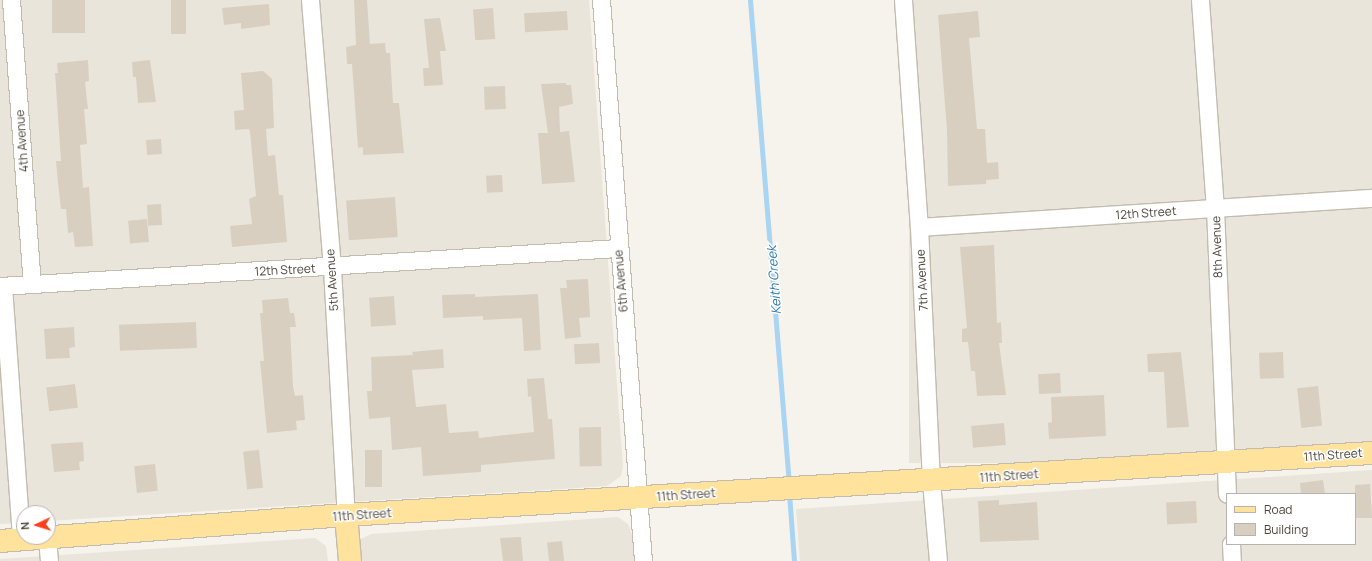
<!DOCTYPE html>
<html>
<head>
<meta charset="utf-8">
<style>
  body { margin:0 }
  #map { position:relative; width:1372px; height:561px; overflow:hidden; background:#f6f3ec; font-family:Manrope,sans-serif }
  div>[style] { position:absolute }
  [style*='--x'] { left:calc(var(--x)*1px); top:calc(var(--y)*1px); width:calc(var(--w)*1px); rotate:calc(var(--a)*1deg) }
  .residential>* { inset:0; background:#eae5da; transform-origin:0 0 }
  .stream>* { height:5px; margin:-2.5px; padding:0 2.5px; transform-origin:2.5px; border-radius:2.5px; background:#a9d4f2 }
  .building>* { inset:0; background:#d8cfc1; transform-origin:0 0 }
  .roads { filter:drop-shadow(1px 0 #c2bbae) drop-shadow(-1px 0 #c2bbae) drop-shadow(0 1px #c2bbae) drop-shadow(0 -1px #c2bbae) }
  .minor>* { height:17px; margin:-8.5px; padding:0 8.5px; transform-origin:8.5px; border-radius:8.5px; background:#fff }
  .major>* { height:22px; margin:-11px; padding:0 11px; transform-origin:11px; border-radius:11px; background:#ffe39c }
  span { translate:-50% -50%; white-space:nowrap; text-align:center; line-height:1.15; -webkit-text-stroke:3px #fff; paint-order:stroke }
  .street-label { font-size:12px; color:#4b4439 }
  .water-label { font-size:13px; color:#2e7ab2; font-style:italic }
  .legend { position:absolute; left:1226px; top:493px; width:130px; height:52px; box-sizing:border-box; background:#fff; border:1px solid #b7b4b0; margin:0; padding:5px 7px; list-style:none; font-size:12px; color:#4b4439 }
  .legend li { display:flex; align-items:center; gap:8px; height:20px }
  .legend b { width:20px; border:1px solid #b7b4b0 }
  .north { position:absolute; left:16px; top:505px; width:40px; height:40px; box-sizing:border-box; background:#fff; border:1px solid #b7b4b0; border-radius:50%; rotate:266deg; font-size:11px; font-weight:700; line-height:16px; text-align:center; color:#4b4439 }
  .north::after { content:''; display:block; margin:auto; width:14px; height:18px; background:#fc3f1d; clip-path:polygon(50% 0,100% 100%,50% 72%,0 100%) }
</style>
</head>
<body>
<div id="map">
  <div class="residential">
    <i style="clip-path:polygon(0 0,589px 0,623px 467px,621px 476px,607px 486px,48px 521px,48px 513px,24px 513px,24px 523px,0 524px)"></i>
    <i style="left:909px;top:0;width:463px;height:463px"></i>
    <i style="clip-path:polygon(evenodd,1372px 470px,1372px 561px,800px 561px,796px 509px,1372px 470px,1227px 494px,1355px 494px,1355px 544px,1227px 544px,1227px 494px)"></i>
    <i style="clip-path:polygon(618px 517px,628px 524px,633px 537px,634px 561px,358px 561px,359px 540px,371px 534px)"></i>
    <i style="clip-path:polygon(315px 538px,326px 546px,328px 561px,0 561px,0 559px)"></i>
  </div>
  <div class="stream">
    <i style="--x:750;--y:0;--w:485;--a:85.4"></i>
    <i style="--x:789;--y:493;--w:68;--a:85.8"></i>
  </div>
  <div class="building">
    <i style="left:52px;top:0;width:33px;height:33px"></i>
    <i style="left:171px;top:0;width:15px;height:34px"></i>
    <i style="clip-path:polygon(354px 0,367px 0,370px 44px,385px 43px,386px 53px,390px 53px,393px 103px,399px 103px,404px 153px,363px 155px,363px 147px,358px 148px,352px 64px,347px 64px,346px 47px,356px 45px)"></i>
    <i style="clip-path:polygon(269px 4px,270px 25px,241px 29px,241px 23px,224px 25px,222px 8px)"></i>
    <i style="left:493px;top:8px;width:31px;height:20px;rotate:86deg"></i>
    <i style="left:567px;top:11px;width:19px;height:43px;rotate:87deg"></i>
    <i style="clip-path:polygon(978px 11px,980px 37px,969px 38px,977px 129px,985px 129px,987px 163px,998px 162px,999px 179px,986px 180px,986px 184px,948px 186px,947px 130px,938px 15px)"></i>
    <i style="clip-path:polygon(440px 18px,446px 51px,440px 51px,443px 85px,424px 86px,423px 68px,429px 68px,424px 19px)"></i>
    <i style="clip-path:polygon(88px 60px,89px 81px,85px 82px,88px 109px,84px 109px,87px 144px,80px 145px,83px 188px,89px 187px,93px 246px,75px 247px,73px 232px,68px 233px,66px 209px,61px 209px,58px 183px,56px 161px,61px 161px,55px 73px,58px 73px,57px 63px)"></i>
    <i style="clip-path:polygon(150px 60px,156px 102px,138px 103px,136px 77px,133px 77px,132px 62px)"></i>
    <i style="clip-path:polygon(263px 71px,272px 79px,274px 128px,266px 129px,268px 156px,275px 155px,279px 195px,283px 195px,287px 242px,232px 247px,230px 226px,252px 224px,249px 199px,256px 196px,250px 132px,249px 129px,235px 130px,234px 111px,244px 110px,241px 73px)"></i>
    <i style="clip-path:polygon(566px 83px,566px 85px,571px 85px,573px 104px,559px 107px,560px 132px,569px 131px,575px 182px,542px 184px,538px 133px,548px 133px,541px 84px)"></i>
    <i style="left:505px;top:86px;width:23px;height:21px;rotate:88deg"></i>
    <i style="left:161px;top:139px;width:15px;height:15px;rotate:86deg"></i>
    <i style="left:502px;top:175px;width:17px;height:16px;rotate:87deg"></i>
    <i style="left:395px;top:197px;width:40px;height:49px;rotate:86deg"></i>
    <i style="left:161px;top:204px;width:21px;height:14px;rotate:87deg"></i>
    <i style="left:147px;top:219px;width:23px;height:19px;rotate:85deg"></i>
    <i style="clip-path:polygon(994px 245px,997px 323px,1001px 322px,1002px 343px,999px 343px,1006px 395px,977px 396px,975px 371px,971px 371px,968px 342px,962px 342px,962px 329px,967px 328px,960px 247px)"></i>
    <i style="clip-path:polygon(588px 279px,590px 317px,579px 318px,581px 337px,565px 339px,560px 288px,567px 288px,566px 280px)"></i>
    <i style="clip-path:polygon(475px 294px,475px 297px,538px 294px,541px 350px,524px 351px,522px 318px,483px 320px,483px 316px,443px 318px,442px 295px)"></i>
    <i style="left:394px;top:296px;width:29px;height:25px;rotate:86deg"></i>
    <i style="clip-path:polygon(288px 298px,290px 313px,294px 313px,296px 327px,290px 327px,293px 386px,295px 396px,303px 395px,305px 420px,296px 421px,297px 430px,267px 433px,260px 361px,264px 361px,260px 313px,263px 313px,262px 300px)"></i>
    <i style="left:196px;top:322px;width:26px;height:77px;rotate:88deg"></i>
    <i style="clip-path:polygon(74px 327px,75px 347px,69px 348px,70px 358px,46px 359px,44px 329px)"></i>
    <i style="left:599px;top:343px;width:20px;height:25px;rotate:87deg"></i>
    <i style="clip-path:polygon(443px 349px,444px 368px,412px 370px,416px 407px,446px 404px,449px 433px,478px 431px,479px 438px,534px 432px,531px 396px,528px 397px,527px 379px,544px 378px,548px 419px,552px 419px,555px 459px,481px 465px,481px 472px,423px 476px,421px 447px,392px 450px,390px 417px,369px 419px,367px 391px,372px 391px,371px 357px,413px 355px,412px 352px)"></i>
    <i style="clip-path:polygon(1181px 352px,1189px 427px,1167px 428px,1164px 372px,1148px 372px,1147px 354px)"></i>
    <i style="left:1283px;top:352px;width:26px;height:24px;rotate:88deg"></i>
    <i style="left:1060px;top:373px;width:20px;height:22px;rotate:87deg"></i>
    <i style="left:75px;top:384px;width:24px;height:29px;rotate:83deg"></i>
    <i style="left:1318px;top:386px;width:40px;height:21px;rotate:84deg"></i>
    <i style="clip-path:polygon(1104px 395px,1106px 436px,1049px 439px,1048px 423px,1052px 422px,1051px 397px)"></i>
    <i style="left:1004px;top:423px;width:22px;height:33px;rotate:85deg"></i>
    <i style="left:601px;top:427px;width:39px;height:22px;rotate:89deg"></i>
    <i style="clip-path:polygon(83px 442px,84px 461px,79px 462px,80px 470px,54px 472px,51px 444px)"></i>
    <i style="left:259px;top:450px;width:38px;height:16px;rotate:84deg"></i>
    <i style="left:365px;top:450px;width:17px;height:37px"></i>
    <i style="left:155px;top:464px;width:27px;height:21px;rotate:84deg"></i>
    <i style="clip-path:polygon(1323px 480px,1325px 494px,1301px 494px,1300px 483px)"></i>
    <i style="clip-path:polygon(1370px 484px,1372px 518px,1355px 518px,1355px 485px)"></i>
    <i style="clip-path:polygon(999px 500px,999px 505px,1037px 502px,1039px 540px,980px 542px,978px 501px)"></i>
    <i style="left:1196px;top:501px;width:22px;height:30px;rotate:87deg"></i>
    <i style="clip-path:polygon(521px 537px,523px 561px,503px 561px,500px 538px)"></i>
    <i style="left:562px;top:541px;width:20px;height:15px;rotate:84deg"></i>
  </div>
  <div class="roads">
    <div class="minor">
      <i style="--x:11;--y:0;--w:284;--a:85.8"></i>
      <i style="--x:310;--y:0;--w:269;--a:85.3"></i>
      <i style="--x:332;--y:268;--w:247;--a:86.8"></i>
      <i style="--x:601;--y:0;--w:563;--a:85.72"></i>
      <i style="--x:903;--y:0;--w:228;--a:86"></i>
      <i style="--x:919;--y:227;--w:254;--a:87.3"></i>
      <i style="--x:931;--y:481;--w:80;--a:85"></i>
      <i style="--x:1200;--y:0;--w:209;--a:85.9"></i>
      <i style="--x:1215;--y:208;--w:286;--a:87.6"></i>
      <i style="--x:919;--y:227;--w:454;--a:-3.7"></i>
      <i style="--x:0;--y:286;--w:619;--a:-3.52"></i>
      <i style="--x:3;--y:286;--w:255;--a:85.9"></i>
      <i style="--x:47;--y:538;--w:23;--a:85"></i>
      <i style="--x:1231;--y:544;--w:17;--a:87"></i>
    </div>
    <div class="major">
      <i style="--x:346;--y:515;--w:46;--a:85"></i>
      <i style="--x:0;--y:541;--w:347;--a:-4.3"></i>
      <i style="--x:346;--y:515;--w:1028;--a:-3.46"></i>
    </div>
  </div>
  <div class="street-label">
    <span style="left:22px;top:141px;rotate:-94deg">4th Avenue</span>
    <span style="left:1146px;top:213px;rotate:-4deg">12th Street</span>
    <span style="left:1217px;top:247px;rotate:-92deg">8th Avenue</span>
    <span style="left:285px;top:270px;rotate:-3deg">12th Street</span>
    <span style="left:332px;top:280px;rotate:-94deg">5th Avenue</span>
    <span style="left:922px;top:280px;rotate:-93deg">7th Avenue</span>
    <span style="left:621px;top:281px;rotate:-95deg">6th Avenue</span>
    <span style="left:1333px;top:455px;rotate:-4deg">11th Street</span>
    <span style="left:1009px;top:476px;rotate:-4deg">11th Street</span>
    <span style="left:686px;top:495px;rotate:-4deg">11th Street</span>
    <span style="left:362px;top:515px;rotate:-4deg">11th Street</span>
  </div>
  <div class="water-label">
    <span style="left:774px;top:280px;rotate:-94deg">Keith Creek</span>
  </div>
  <ul class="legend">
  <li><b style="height:5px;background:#ffe39c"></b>Road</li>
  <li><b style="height:11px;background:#d8cfc1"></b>Building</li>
  </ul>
  <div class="north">N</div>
</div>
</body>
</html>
